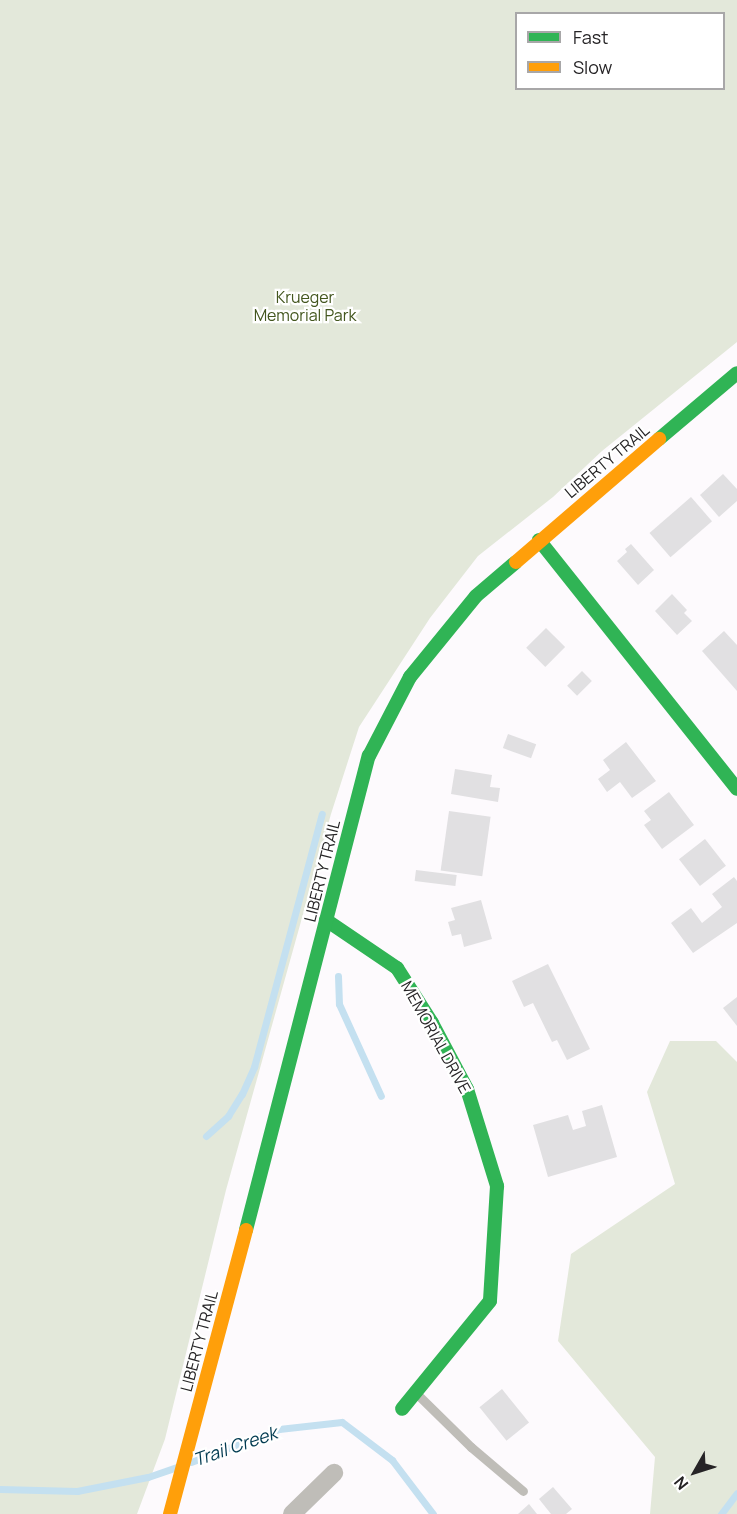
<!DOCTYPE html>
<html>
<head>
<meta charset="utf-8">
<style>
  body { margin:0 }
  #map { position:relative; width:737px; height:1514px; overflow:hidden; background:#fdfafd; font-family:Manrope,sans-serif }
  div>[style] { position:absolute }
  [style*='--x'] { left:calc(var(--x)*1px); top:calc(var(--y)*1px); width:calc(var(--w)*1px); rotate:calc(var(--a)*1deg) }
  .green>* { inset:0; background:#e3e8da }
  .stream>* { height:7px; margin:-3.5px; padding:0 3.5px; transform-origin:3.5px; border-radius:3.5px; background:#c4e0f0 }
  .building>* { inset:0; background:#e1e0e2; transform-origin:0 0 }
  .lane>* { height:9px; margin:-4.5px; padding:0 4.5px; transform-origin:4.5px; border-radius:4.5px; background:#bfbdb8 }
  .street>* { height:18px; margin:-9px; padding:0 9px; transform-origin:9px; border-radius:9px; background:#bfbdb8 }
  .fast>* { height:14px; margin:-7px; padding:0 7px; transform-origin:7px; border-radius:7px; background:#30b455 }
  .slow>* { height:14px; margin:-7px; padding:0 7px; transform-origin:7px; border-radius:7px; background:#ff9f0a }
  span { translate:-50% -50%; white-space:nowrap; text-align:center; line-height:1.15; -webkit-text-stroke:4.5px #fff; paint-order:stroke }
  .park-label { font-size:16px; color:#43561e }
  .street-label { font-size:16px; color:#262426 }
  .water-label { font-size:18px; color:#003a50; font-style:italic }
  .legend { position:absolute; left:515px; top:12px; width:210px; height:78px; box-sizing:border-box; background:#fff; border:2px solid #a8a7a8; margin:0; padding:8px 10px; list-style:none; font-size:18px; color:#262426 }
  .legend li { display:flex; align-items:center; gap:12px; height:30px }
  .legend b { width:30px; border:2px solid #a8a7a8 }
  .north { position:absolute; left:665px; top:1442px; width:60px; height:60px; -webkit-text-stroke:4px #fff; paint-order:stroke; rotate:231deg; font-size:16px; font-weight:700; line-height:24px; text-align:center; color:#262426 }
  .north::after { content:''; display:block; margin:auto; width:21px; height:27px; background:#262426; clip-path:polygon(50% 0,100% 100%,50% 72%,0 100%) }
</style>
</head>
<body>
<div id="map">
  <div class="green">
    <i style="clip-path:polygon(evenodd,0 0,737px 0,737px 342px,602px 451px,553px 497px,478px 556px,430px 618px,359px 727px,331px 814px,226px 1190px,165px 1439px,137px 1514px,0 1514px,0 0,516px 14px,724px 14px,724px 88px,516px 88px,516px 14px)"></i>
    <i style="clip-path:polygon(670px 1041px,716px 1041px,737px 1062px,737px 1514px,650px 1514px,655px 1457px,558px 1341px,571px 1254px,675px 1184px,647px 1092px)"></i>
  </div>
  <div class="stream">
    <i style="--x:338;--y:976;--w:28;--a:88"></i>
    <i style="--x:339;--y:1004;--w:101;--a:65.5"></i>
    <i style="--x:206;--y:1136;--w:30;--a:-42"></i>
    <i style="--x:228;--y:1116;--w:26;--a:-58"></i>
    <i style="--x:242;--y:1094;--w:30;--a:-66"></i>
    <i style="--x:254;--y:1067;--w:262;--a:-75"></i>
    <i style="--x:191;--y:1462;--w:94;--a:-20.6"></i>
    <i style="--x:279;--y:1429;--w:63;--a:-6.3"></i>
    <i style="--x:342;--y:1422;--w:63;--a:37.2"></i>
    <i style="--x:392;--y:1460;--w:68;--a:52.8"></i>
    <i style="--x:0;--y:1489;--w:77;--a:1.5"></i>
    <i style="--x:77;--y:1491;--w:72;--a:-11.2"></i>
    <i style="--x:148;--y:1477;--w:31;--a:-19"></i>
    <i style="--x:721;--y:1514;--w:26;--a:-53"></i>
  </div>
  <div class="building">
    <i style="clip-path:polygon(723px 474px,737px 489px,737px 501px,719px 517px,700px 495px)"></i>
    <i style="left:691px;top:497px;width:32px;height:55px;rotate:49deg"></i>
    <i style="clip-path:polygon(631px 544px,654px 570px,638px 585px,617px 561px,627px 552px,625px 549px)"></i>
    <i style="clip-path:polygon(672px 594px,687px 610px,684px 613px,692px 621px,677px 635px,655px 611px)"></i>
    <i style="left:546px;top:628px;width:27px;height:28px;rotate:45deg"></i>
    <i style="clip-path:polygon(724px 631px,737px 645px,737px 691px,702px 651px)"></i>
    <i style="left:582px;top:671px;width:14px;height:21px;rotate:45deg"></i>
    <i style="left:508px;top:734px;width:30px;height:15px;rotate:20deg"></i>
    <i style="clip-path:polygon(626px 742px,656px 781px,632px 798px,620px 782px,607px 792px,598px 779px,610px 770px,603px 760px)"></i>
    <i style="clip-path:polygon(455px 769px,492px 775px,490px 787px,500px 788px,498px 802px,451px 794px)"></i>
    <i style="clip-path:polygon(669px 792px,694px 825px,662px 849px,644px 825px,651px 820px,644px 811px)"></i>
    <i style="left:449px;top:811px;width:42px;height:60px;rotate:8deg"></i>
    <i style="left:705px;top:839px;width:34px;height:33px;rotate:52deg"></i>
    <i style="left:416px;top:870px;width:41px;height:11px;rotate:7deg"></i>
    <i style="clip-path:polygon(734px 877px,737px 881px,737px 923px,693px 953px,671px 923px,691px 908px,702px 923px,722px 907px,712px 894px)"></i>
    <i style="clip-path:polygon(481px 900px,492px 939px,464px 947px,461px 934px,452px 936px,448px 922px,455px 920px,451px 908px)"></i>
    <i style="clip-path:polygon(548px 964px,590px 1049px,567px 1060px,557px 1040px,552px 1042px,533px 1003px,524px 1007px,512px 981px)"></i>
    <i style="clip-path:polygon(737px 997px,737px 1026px,723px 1008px)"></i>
    <i style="clip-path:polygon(602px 1105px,617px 1157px,548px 1177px,533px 1125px,568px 1115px,573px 1130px,586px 1126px,582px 1111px)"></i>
    <i style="left:502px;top:1389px;width:43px;height:29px;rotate:51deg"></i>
    <i style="clip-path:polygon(553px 1487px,572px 1509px,566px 1514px,551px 1514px,539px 1499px)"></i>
    <i style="clip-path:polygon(529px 1504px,537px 1514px,518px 1514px)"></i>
  </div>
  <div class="lane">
    <i style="--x:417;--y:1394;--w:76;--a:44.5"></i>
    <i style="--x:471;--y:1447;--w:68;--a:40.2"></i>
  </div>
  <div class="street">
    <i style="--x:292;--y:1514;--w:59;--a:-44.3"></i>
  </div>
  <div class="fast">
    <i style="--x:659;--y:439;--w:102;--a:-40.2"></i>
    <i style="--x:539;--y:540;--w:318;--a:51.5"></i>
    <i style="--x:326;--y:920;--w:86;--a:34.1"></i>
    <i style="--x:397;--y:968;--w:65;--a:57.5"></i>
    <i style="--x:432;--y:1023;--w:75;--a:62.1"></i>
    <i style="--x:467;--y:1089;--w:102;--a:72.8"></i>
    <i style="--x:497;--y:1186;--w:115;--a:93.5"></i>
    <i style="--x:490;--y:1301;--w:139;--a:129.2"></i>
    <i style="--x:246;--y:1230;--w:490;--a:-75.5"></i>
    <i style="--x:369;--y:756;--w:89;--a:-62.6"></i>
    <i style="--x:410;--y:677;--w:104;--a:-50.8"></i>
    <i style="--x:476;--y:596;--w:52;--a:-40.4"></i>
  </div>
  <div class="slow">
    <i style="--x:516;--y:562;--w:189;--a:-40.7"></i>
    <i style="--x:170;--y:1514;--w:294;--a:-75"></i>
  </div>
  <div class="park-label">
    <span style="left:305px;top:306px">Krueger<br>Memorial Park</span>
  </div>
  <div class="street-label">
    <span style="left:607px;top:461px;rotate:-40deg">LIBERTY TRAIL</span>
    <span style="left:322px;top:871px;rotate:-76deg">LIBERTY TRAIL</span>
    <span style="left:436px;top:1037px;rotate:61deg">MEMORIAL DRIVE</span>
    <span style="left:199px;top:1341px;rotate:-75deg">LIBERTY TRAIL</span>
  </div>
  <div class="water-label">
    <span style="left:235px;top:1446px;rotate:-19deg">Trail Creek</span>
  </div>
  <ul class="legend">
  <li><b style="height:8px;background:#30b455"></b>Fast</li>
  <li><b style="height:8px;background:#ff9f0a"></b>Slow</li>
  </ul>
  <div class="north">N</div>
</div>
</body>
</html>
